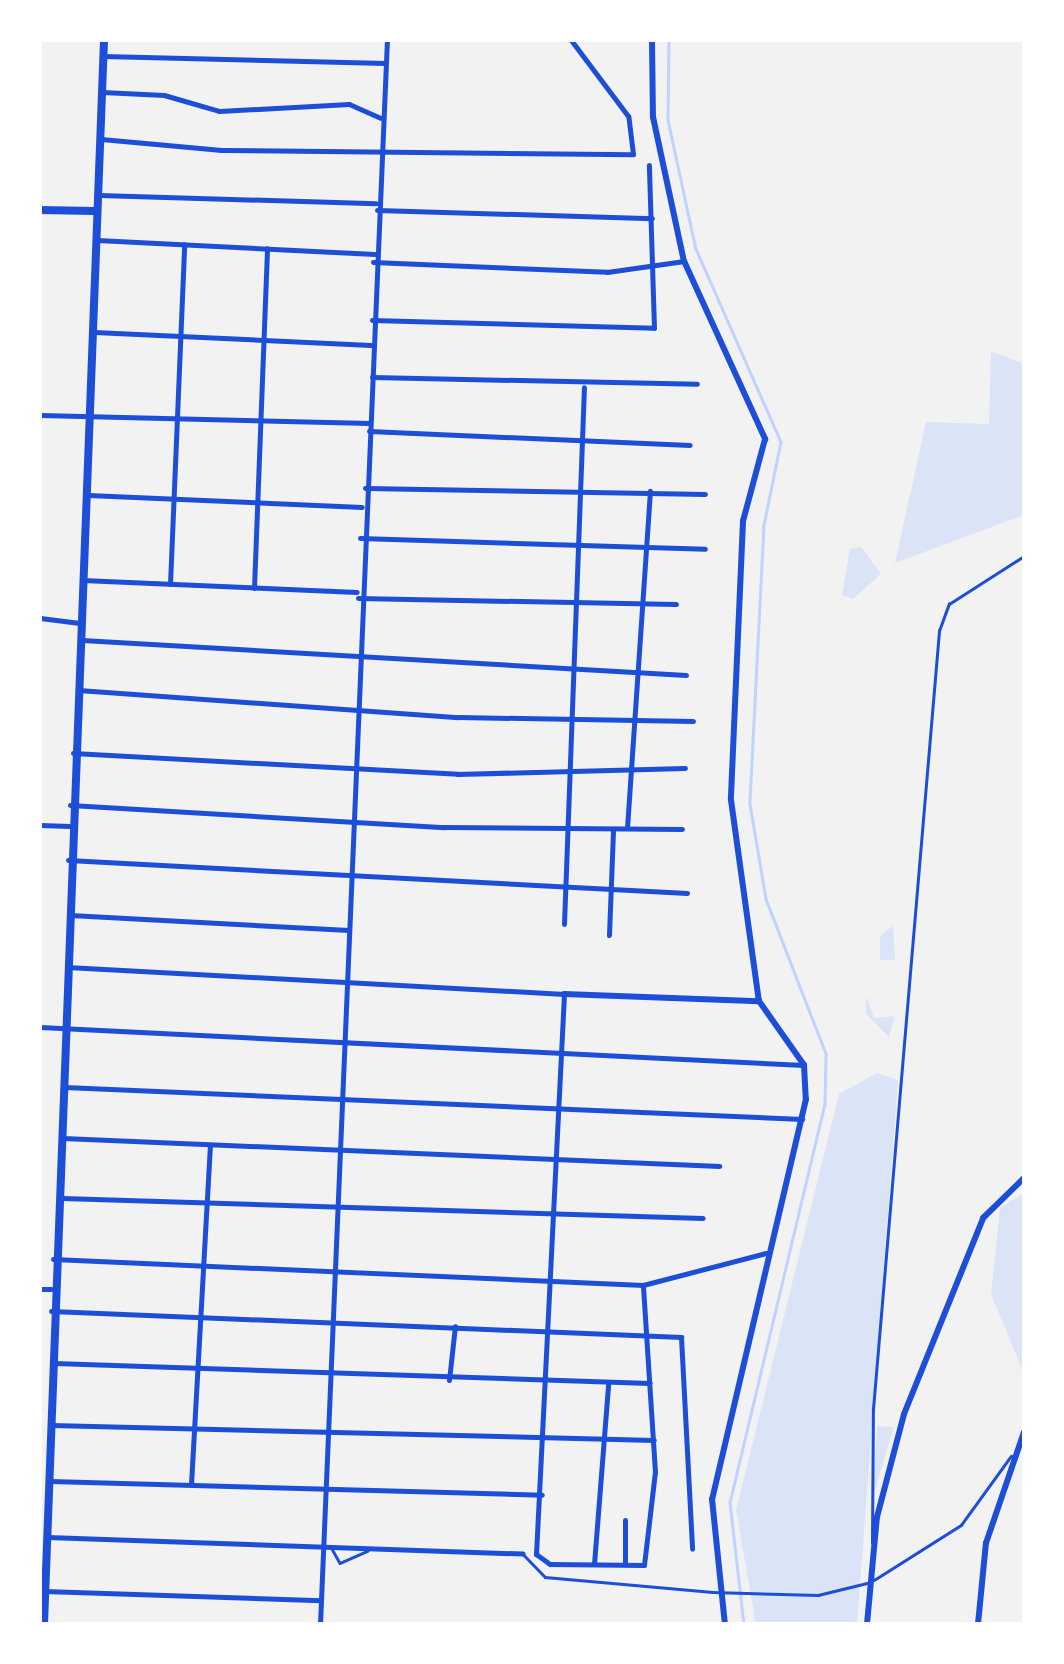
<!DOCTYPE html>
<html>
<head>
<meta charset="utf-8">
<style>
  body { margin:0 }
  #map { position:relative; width:1064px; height:1664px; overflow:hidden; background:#f2f2f2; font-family:"Fira Sans",sans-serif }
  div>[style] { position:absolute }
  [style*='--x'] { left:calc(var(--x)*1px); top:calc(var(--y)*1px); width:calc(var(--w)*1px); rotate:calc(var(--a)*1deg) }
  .green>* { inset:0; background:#dbe4f7 }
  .stream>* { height:2.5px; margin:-1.25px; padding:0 1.25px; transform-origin:1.25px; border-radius:1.25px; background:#bfd3fe }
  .service>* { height:2.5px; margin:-1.25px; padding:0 1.25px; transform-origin:1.25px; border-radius:1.25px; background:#1d4ed8 }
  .minor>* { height:5px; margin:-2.5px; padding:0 2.5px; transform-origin:2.5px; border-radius:2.5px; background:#1d4ed8 }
  .tertiary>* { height:6px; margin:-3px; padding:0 3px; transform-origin:3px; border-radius:3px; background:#1d4ed8 }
  .secondary>* { height:8px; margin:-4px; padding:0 4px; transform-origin:4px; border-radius:4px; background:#1d4ed8 }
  span { translate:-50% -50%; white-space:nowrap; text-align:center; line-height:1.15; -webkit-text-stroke:9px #fff; paint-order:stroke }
  .frame { position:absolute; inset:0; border:42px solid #fff; pointer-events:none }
</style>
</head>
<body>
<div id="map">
  <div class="green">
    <i style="clip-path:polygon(991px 351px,1024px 364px,1024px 515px,895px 563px,926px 422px,989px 424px)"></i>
    <i style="clip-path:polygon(861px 547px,881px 574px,853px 599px,842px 595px,850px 549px)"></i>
    <i style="clip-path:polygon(893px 926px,895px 960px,880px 960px,880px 936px)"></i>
    <i style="clip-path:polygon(866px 996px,874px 1018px,895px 1016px,889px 1037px,866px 1014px)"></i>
    <i style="clip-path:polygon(877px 1073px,898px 1080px,857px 1624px,756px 1624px,736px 1510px,839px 1094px)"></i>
    <i style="clip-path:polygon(1024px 1193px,1024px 1374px,991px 1294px,1000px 1208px)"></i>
    <i style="clip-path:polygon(877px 1426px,894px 1427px,873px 1497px)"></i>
  </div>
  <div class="stream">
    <i style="--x:669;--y:40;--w:80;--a:90.7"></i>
    <i style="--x:668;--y:120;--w:132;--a:77.8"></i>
    <i style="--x:696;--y:249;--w:211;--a:66.2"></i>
    <i style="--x:781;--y:442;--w:85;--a:101.6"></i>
    <i style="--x:764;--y:525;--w:279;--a:92.9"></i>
    <i style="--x:750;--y:804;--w:96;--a:80.4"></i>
    <i style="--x:766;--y:899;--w:166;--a:68.8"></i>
    <i style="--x:826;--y:1054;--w:50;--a:91.1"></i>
    <i style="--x:825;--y:1104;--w:409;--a:103.4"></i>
    <i style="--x:730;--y:1502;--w:123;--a:83.5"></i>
  </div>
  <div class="service">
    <i style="--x:872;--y:1543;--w:134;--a:-89.6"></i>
    <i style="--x:873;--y:1409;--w:781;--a:-85.15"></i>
    <i style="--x:939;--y:631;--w:29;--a:-70"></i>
    <i style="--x:949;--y:604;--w:89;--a:-32.6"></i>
    <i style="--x:331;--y:1547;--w:18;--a:61"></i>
    <i style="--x:340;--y:1563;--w:30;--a:-24"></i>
    <i style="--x:523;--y:1554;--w:32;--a:46"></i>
    <i style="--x:545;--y:1577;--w:168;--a:5.1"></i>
    <i style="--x:712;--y:1592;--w:106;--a:1.6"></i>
    <i style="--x:818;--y:1595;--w:50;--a:-13.8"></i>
    <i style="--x:874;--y:1580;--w:103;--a:-32.3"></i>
    <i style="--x:961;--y:1525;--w:85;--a:-54.1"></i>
  </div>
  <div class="minor">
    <i style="--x:103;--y:56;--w:282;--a:1.4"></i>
    <i style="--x:102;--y:92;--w:62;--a:2.8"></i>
    <i style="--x:164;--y:95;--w:57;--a:16.2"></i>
    <i style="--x:219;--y:111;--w:130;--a:-3.1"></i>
    <i style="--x:349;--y:104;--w:34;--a:24"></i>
    <i style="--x:101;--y:139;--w:121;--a:5.2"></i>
    <i style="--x:221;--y:150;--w:412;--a:0.6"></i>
    <i style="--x:633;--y:154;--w:38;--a:-97"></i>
    <i style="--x:628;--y:116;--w:95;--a:-126.9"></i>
    <i style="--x:99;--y:195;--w:277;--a:1.7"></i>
    <i style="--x:377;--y:210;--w:275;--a:1.7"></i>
    <i style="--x:97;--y:240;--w:278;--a:2.9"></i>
    <i style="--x:373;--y:262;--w:234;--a:2.4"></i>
    <i style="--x:607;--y:272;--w:78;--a:-8.1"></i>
    <i style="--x:372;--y:320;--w:282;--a:1.6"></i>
    <i style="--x:654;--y:328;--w:163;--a:-91.8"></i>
    <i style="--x:94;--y:332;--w:277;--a:2.7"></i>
    <i style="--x:372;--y:377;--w:325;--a:1.2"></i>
    <i style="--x:40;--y:415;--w:330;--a:1.4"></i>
    <i style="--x:369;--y:431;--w:321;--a:2.5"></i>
    <i style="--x:365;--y:488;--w:340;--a:1"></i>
    <i style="--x:88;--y:495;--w:274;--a:2.5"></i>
    <i style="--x:360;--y:538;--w:345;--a:1.8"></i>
    <i style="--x:82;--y:580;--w:275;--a:2.5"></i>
    <i style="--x:170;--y:584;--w:340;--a:-87.6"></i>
    <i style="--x:254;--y:588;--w:340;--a:-87.8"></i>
    <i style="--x:358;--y:598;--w:318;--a:1.1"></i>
    <i style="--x:40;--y:618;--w:40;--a:7.1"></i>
    <i style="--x:82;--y:640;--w:605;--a:3.32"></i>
    <i style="--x:78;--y:690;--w:381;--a:4.1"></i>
    <i style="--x:458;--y:717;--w:235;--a:1"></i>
    <i style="--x:73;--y:753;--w:385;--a:3.1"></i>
    <i style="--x:457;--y:774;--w:228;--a:-1.5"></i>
    <i style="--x:70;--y:805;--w:375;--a:3.4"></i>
    <i style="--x:444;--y:827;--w:238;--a:0.5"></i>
    <i style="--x:40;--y:825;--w:29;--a:2"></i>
    <i style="--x:627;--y:828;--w:338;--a:-86.1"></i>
    <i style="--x:68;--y:860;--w:620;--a:3.05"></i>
    <i style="--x:70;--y:915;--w:279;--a:3.1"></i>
    <i style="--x:564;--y:924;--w:537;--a:-87.87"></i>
    <i style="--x:609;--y:935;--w:104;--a:-87.8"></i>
    <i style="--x:67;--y:967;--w:498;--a:3.1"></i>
    <i style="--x:564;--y:994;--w:561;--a:92.86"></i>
    <i style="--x:536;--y:1554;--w:17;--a:36"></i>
    <i style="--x:550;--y:1564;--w:94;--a:0.6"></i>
    <i style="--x:644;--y:1565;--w:94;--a:-83.3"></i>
    <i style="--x:655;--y:1472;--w:187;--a:-93.7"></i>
    <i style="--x:40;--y:1027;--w:765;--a:2.85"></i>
    <i style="--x:64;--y:1087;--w:739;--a:2.48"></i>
    <i style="--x:63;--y:1138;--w:657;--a:2.44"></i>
    <i style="--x:62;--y:1198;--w:641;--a:1.79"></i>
    <i style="--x:53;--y:1259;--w:591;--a:2.52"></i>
    <i style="--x:643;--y:1285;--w:127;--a:-14.6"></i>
    <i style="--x:40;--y:1289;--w:11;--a:0"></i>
    <i style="--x:51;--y:1311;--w:631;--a:2.36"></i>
    <i style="--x:681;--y:1337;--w:212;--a:87"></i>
    <i style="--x:54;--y:1363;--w:596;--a:1.92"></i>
    <i style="--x:449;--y:1380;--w:54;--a:-83.7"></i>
    <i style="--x:51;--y:1425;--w:603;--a:1.42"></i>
    <i style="--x:50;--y:1481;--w:492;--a:1.6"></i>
    <i style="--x:191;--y:1484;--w:339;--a:-86.8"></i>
    <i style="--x:47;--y:1537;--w:476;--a:2"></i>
    <i style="--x:594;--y:1564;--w:180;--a:-85.5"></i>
    <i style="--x:625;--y:1564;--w:44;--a:-90"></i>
    <i style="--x:44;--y:1591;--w:277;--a:1.9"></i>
    <i style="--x:320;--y:1624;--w:1585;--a:-87.58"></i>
  </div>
  <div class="tertiary">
    <i style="--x:652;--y:40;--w:77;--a:89.3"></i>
    <i style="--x:653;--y:117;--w:147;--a:77.9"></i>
    <i style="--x:684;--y:261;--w:196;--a:65.5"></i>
    <i style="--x:765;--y:439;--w:85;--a:105"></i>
    <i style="--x:743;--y:521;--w:279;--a:92.5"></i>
    <i style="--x:731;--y:800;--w:203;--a:82.1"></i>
    <i style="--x:564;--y:994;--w:195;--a:2.1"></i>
    <i style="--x:759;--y:1001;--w:78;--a:54.9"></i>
    <i style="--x:804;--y:1065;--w:34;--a:87"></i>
    <i style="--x:806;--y:1099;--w:411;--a:103.2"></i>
    <i style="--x:712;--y:1499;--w:126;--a:84.1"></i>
    <i style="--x:867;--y:1624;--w:107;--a:-84.7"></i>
    <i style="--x:877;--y:1517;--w:106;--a:-75.3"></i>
    <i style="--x:904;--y:1414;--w:211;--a:-68"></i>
    <i style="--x:983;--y:1218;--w:57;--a:-44.3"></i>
    <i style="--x:978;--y:1624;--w:81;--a:-84.4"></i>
    <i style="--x:986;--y:1543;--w:117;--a:-71.1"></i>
  </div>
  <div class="secondary">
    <i style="--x:40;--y:210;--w:54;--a:1.1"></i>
    <i style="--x:44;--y:1624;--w:1585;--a:-87.83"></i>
  </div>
  <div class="frame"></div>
</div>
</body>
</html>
